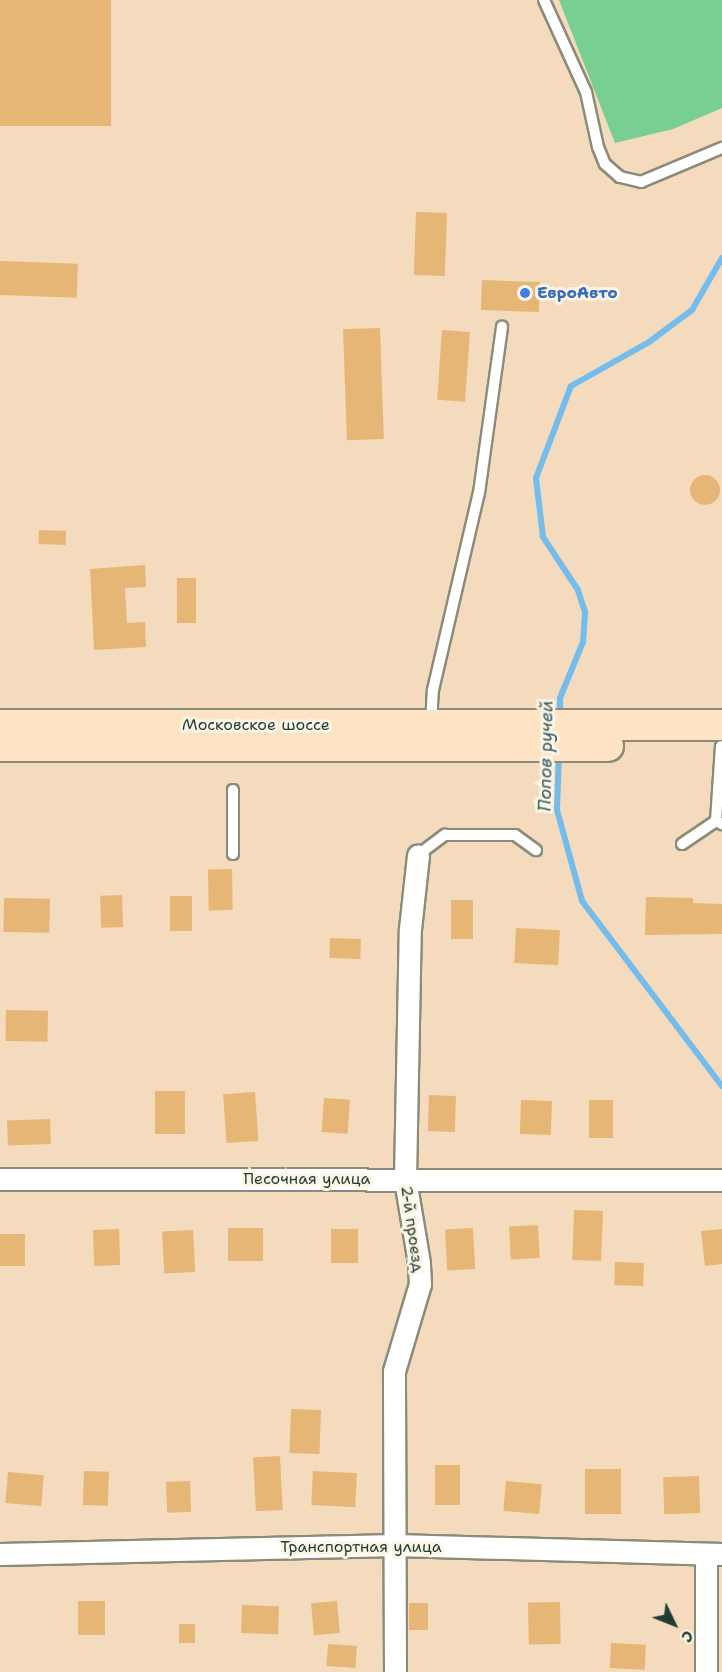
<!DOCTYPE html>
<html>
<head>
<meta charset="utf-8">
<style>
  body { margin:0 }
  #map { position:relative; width:722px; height:1672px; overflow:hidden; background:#f4dbbe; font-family:"Shantell Sans",sans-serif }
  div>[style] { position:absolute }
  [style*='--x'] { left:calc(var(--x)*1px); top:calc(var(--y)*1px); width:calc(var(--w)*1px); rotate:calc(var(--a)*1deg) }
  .green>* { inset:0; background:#78ce93 }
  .stream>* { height:6px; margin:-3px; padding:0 3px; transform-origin:3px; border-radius:3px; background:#74bcec }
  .building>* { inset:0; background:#e6b676; transform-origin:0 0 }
  .round { border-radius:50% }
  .roads { filter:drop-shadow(2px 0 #8a8c79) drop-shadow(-2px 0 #8a8c79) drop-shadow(0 2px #8a8c79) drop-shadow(0 -2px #8a8c79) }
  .lane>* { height:10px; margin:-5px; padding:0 5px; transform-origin:5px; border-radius:5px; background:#fff }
  .street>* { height:21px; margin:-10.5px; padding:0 10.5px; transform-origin:10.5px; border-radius:10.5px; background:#fff }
  .secondary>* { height:30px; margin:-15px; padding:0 15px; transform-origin:15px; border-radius:15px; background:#fee4c5 }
  .dots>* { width:16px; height:16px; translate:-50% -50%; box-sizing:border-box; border:3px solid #fcf5e5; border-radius:50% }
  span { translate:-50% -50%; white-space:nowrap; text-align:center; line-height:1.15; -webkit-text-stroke:6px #fcf5e5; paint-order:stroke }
  .shop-label { font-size:16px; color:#366cbe; font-weight:700 }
  .left { translate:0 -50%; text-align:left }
  .street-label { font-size:16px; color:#1f3d34 }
  .water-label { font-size:18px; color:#345d62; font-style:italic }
  .north { position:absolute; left:644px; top:1594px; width:60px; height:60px; -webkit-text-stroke:4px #fcf5e5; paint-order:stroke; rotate:133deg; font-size:16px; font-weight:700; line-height:24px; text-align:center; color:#1f3d34 }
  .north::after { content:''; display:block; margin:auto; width:21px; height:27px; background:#1f3d34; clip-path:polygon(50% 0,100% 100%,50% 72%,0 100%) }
</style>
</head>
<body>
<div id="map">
  <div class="green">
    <i style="clip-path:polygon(559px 0,722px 0,722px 108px,673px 129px,615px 143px)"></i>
  </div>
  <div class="stream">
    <i style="--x:560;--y:718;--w:20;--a:-90"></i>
    <i style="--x:560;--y:698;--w:61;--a:-67.7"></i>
    <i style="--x:583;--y:642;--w:30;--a:-86"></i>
    <i style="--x:585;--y:612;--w:23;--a:-108"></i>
    <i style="--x:578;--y:590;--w:64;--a:-123.4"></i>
    <i style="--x:543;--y:537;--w:59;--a:-96.8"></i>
    <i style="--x:536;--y:478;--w:98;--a:-69.2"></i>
    <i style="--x:571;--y:386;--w:90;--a:-29.4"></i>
    <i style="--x:649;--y:342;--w:54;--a:-36.7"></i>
    <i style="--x:692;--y:310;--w:60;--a:-60"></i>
    <i style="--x:559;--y:755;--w:55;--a:92.1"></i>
    <i style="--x:557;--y:810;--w:94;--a:74.6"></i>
    <i style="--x:582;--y:901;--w:232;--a:52.9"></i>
  </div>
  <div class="building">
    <i style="left:0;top:0;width:111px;height:126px"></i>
    <i style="left:416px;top:212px;width:31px;height:63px;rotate:2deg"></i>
    <i style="left:0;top:261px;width:78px;height:34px;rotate:2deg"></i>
    <i style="left:482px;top:280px;width:58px;height:30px;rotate:2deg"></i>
    <i style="left:380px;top:328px;width:111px;height:37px;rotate:88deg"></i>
    <i style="left:442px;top:330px;width:28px;height:70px;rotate:4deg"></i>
    <i class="round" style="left:690px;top:475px;width:30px;height:30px"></i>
    <i style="left:39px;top:530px;width:27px;height:14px;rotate:2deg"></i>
    <i style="clip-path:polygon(145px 565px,146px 587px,125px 588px,127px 623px,145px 622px,146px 647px,94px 650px,90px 569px)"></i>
    <i style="left:177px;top:578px;width:19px;height:45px"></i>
    <i style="left:232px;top:869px;width:41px;height:24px;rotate:89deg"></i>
    <i style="left:122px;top:895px;width:32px;height:22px;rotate:88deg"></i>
    <i style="left:170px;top:896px;width:22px;height:35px"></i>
    <i style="clip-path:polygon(646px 897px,693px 898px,693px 903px,722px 904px,722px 934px,645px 935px)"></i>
    <i style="left:4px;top:898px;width:46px;height:34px;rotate:1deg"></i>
    <i style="left:451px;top:900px;width:22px;height:39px"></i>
    <i style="left:516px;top:928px;width:44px;height:35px;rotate:3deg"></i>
    <i style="left:330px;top:938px;width:31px;height:20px;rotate:2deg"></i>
    <i style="left:6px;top:1010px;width:42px;height:31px;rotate:1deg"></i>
    <i style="left:155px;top:1091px;width:30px;height:43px"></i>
    <i style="left:255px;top:1092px;width:49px;height:32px;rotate:86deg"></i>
    <i style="left:429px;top:1095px;width:27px;height:36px;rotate:2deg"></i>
    <i style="left:324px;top:1098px;width:26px;height:34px;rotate:4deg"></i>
    <i style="left:521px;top:1100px;width:31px;height:34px;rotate:2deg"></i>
    <i style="left:589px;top:1100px;width:24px;height:38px"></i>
    <i style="left:50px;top:1119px;width:25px;height:43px;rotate:88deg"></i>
    <i style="left:574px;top:1210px;width:29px;height:50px;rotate:2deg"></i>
    <i style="left:538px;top:1225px;width:33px;height:29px;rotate:87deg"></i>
    <i style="left:228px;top:1228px;width:35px;height:33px"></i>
    <i style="left:473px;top:1228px;width:41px;height:28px;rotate:87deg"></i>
    <i style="left:119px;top:1229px;width:36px;height:26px;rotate:88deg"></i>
    <i style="left:358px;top:1229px;width:34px;height:27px;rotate:90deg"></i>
    <i style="clip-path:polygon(722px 1229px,722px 1264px,705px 1266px,701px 1231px)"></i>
    <i style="left:193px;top:1230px;width:42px;height:31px;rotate:87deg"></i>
    <i style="left:25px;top:1234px;width:32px;height:25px;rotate:90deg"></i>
    <i style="left:615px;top:1262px;width:29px;height:23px;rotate:2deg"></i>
    <i style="left:291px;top:1409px;width:30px;height:44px;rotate:2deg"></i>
    <i style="left:280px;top:1456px;width:54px;height:27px;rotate:87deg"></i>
    <i style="left:435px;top:1465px;width:25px;height:40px"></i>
    <i style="left:585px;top:1469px;width:36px;height:45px"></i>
    <i style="left:84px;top:1471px;width:25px;height:34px;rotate:2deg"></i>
    <i style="left:313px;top:1471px;width:44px;height:34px;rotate:3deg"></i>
    <i style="left:8px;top:1472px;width:36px;height:31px;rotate:5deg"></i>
    <i style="left:699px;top:1476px;width:37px;height:36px;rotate:88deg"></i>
    <i style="left:190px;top:1481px;width:31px;height:24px;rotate:88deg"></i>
    <i style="left:506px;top:1481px;width:36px;height:30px;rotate:5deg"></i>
    <i style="left:78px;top:1601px;width:27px;height:34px"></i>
    <i style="left:337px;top:1601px;width:32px;height:26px;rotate:85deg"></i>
    <i style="left:560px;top:1602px;width:42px;height:32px;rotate:89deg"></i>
    <i style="left:409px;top:1603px;width:19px;height:27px"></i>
    <i style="left:242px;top:1605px;width:37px;height:28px;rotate:2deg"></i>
    <i style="left:179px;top:1624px;width:16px;height:19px"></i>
    <i style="left:611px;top:1643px;width:35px;height:25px;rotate:3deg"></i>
    <i style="left:328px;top:1644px;width:29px;height:22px;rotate:4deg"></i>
  </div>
  <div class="roads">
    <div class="lane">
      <i style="--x:544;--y:0;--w:101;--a:65.5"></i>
      <i style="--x:586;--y:92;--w:56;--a:77.7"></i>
      <i style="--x:598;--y:147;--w:18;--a:68"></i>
      <i style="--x:605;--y:164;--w:20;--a:41"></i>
      <i style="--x:620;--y:177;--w:22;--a:13"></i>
      <i style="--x:641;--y:182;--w:88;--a:-22.8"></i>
      <i style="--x:431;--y:725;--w:35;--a:-87"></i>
      <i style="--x:433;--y:690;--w:202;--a:-76.9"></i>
      <i style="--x:479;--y:493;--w:168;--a:-82.1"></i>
      <i style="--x:716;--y:821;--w:75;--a:-86.2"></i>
      <i style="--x:682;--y:844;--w:41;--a:-34.1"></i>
      <i style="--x:716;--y:821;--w:7;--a:27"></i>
      <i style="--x:233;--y:854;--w:64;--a:-90"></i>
      <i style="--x:418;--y:855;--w:34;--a:-37"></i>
      <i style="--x:445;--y:835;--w:70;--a:0"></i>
      <i style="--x:515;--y:835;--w:26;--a:36"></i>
    </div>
    <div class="street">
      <i style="--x:0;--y:1179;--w:722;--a:0.08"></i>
      <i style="--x:0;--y:1554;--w:396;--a:-1.3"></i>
      <i style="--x:396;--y:1545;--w:326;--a:1.6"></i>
      <i style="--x:706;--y:1554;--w:118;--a:90"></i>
      <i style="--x:395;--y:1672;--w:301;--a:-90.2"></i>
      <i style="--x:394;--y:1371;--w:91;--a:-73.4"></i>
      <i style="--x:420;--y:1284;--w:21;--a:-93"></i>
      <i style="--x:419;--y:1263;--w:85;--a:-99.5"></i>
      <i style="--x:405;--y:1179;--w:250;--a:-88.9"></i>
      <i style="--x:410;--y:929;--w:74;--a:-83.8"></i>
    </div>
    <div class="secondary">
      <i style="--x:0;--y:725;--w:722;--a:0"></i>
      <i style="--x:0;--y:746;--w:608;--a:0"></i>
    </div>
  </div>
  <div class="dots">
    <i style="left:525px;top:293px;background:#3f7fe0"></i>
  </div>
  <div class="shop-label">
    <span class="left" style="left:537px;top:293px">ЕвроАвто</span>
  </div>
  <div class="street-label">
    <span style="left:256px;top:725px">Московское шоссе</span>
    <span style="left:307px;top:1179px">Песочная улица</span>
    <span style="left:412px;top:1229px;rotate:82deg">2-й проезд</span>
    <span style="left:361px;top:1547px">Транспортная улица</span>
  </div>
  <div class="water-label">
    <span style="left:546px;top:756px;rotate:-89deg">Попов ручей</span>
  </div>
  <div class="north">С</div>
</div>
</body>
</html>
